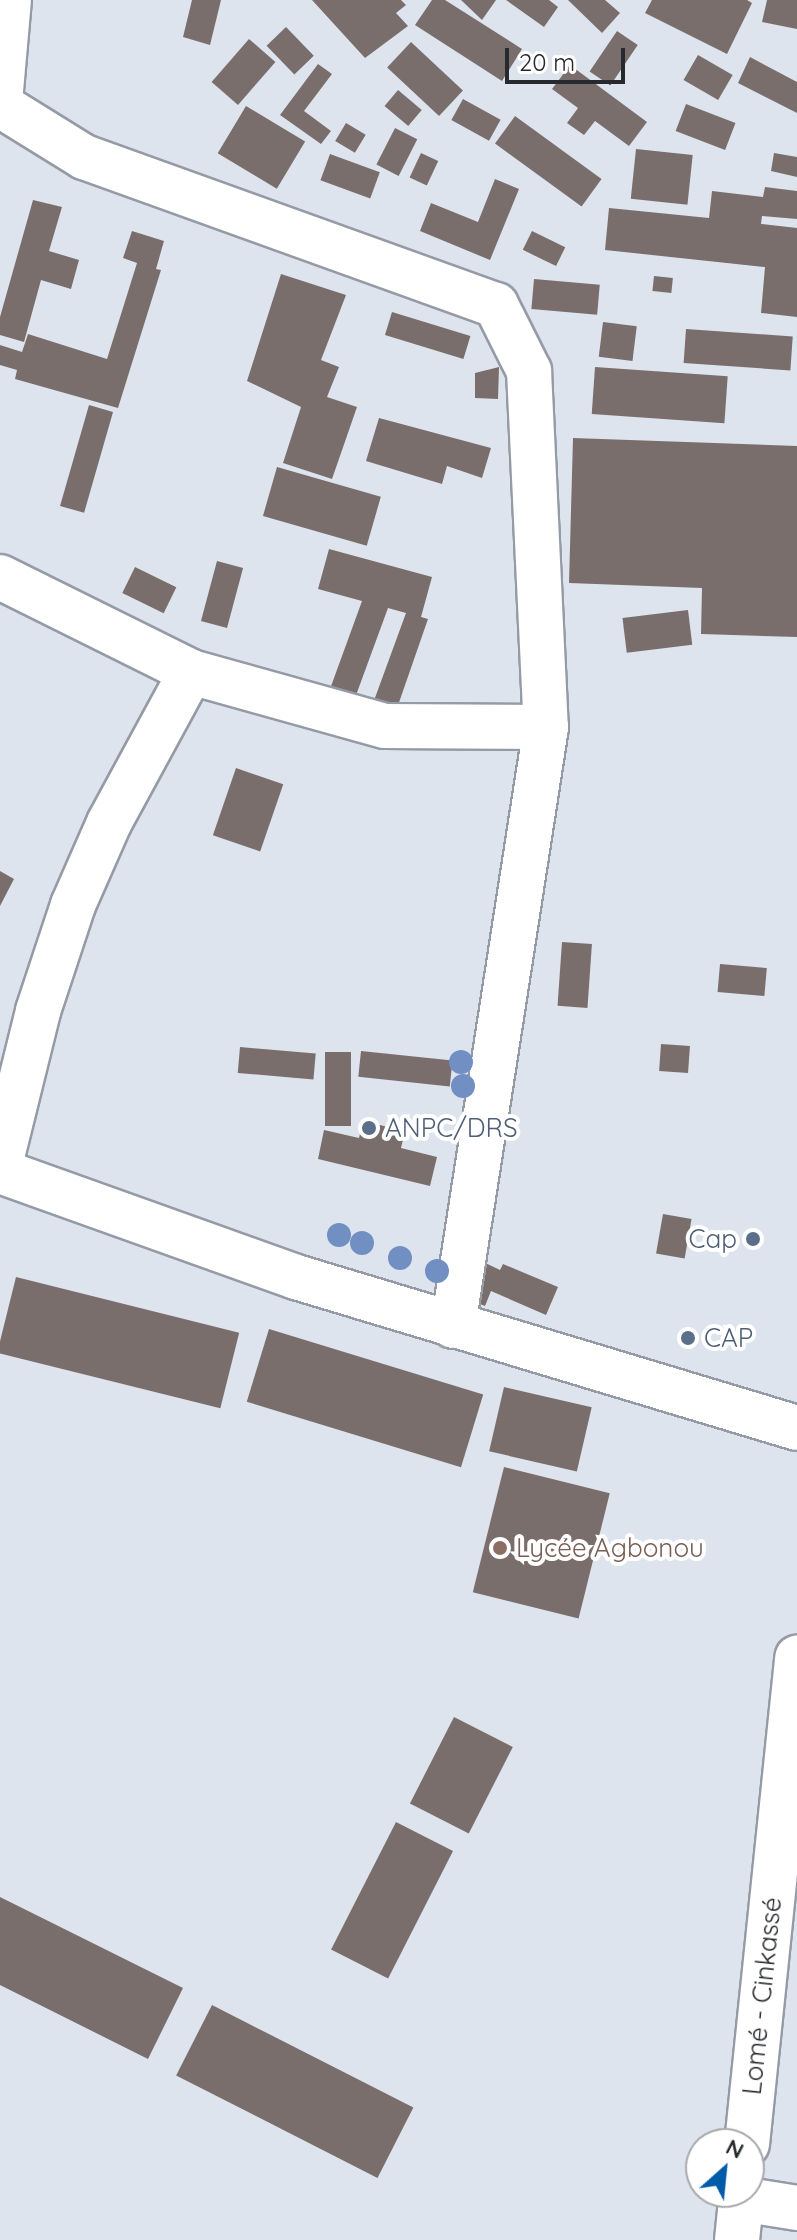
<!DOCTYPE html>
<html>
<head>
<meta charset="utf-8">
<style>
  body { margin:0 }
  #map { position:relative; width:797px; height:2240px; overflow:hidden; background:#dee4ee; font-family:Quicksand,sans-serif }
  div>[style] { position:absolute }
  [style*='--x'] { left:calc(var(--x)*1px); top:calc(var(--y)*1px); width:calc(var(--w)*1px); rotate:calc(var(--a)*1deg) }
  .building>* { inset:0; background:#7a6e6c; transform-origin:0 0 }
  .roads { filter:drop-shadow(2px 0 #959ba5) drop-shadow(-2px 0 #959ba5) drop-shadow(0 2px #959ba5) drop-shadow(0 -2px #959ba5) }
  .minor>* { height:44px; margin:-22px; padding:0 22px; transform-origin:22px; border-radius:22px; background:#fff }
  .highway>* { height:44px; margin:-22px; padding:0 22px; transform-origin:22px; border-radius:22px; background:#fff }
  .trees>* { width:24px; height:24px; margin:-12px; border-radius:50%; background:#718fc3 }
  .dots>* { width:22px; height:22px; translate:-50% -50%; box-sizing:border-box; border:4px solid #fff; border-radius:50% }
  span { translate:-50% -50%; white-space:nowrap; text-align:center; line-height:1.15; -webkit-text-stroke:8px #fff; paint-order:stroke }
  .service-label { font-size:26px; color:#4e5e75 }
  .left { translate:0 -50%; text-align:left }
  .right { translate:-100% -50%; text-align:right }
  .education-label { font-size:26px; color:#785e54 }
  .street-label { font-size:26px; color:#26292d }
  .north { position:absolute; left:685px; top:2128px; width:80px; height:80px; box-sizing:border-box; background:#fff; border:2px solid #a8a9ab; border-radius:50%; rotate:27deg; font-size:22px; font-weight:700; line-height:32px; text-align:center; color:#26292d }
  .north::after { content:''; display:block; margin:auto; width:28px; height:36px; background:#005ba8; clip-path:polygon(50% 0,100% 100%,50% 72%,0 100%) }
  .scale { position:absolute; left:505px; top:48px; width:120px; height:36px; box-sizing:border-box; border:4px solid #26292d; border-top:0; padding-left:10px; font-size:24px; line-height:28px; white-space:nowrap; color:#26292d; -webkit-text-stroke:6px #fff; paint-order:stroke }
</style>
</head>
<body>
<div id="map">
  <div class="building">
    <i style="clip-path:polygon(192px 0,221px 0,210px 45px,183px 37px)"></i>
    <i style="clip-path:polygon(312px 0,401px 0,406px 5px,396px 13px,408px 26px,365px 58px)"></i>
    <i style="clip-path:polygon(432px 0,445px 0,522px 49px,502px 81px,415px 25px)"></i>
    <i style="clip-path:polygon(461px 0,496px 0,482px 20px)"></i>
    <i style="clip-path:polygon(506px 0,549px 0,558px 7px,544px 27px)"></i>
    <i style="clip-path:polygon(568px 0,605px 0,620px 13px,602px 33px)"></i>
    <i style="clip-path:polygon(652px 0,747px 0,752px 3px,727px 54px,645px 13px)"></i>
    <i style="clip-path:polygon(767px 0,797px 0,797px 29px,762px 22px)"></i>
    <i style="left:286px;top:27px;width:40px;height:27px;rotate:46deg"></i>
    <i style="left:617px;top:31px;width:25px;height:49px;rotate:34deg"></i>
    <i style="left:249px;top:39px;width:35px;height:57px;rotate:41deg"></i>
    <i style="left:411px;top:42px;width:71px;height:35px;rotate:43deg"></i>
    <i style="left:698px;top:55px;width:40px;height:29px;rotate:30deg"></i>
    <i style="clip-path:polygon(750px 57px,797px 82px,797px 113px,738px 83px)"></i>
    <i style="clip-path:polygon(318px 64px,332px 74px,304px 111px,331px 131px,321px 144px,280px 115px)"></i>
    <i style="clip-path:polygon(570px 65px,647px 122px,629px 146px,595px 121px,584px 135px,567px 123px,578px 108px,552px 89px)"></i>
    <i style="left:398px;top:90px;width:31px;height:21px;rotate:40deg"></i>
    <i style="left:463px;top:99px;width:43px;height:24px;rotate:29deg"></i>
    <i style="left:686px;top:104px;width:53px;height:29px;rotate:21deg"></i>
    <i style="left:246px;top:106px;width:69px;height:55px;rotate:31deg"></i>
    <i style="left:515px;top:116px;width:107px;height:34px;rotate:36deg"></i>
    <i style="left:346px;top:123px;width:23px;height:21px;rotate:31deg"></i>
    <i style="left:395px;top:128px;width:25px;height:41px;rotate:27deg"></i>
    <i style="left:636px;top:149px;width:57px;height:50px;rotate:6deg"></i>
    <i style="left:421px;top:153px;width:19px;height:27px;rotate:25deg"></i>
    <i style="clip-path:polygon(774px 153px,797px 157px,797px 177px,771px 171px)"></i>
    <i style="left:330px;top:154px;width:53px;height:28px;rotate:20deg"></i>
    <i style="clip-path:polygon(495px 179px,519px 189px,490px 260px,420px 231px,431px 203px,478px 222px)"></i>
    <i style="clip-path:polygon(765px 187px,797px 191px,797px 219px,762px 216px,761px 224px,797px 228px,797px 317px,761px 313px,765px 267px,605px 250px,609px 208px,709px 218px,712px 191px,763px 197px)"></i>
    <i style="clip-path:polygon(33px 200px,62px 207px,49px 251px,79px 260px,71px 289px,41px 280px,24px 342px,0 335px,0 317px)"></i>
    <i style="clip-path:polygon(132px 231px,164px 241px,156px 269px,161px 270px,118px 408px,15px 379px,17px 370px,0 365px,0 345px,22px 352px,28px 334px,107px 359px,137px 263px,123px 258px)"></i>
    <i style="left:532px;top:231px;width:37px;height:21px;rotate:26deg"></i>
    <i style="clip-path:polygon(281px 274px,346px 295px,321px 360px,339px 367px,327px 397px,357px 407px,332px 479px,283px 463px,301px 407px,247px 381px)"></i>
    <i style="left:654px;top:276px;width:19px;height:15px;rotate:6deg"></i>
    <i style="left:534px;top:279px;width:66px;height:30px;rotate:5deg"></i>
    <i style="left:392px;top:312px;width:82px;height:24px;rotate:17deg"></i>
    <i style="left:603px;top:322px;width:34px;height:35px;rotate:7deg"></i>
    <i style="left:686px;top:329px;width:107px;height:34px;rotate:4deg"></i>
    <i style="clip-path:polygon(499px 367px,498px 399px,475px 398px,475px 373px)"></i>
    <i style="left:595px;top:367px;width:133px;height:47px;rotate:4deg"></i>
    <i style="left:89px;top:405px;width:25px;height:105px;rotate:16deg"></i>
    <i style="clip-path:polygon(379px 418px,491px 448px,482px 478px,447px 466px,442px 484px,366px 461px)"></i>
    <i style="clip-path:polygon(573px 438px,797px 446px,797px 637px,701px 634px,702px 588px,569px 583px)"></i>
    <i style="left:277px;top:467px;width:108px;height:51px;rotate:16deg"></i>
    <i style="clip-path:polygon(329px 549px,432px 577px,421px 617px,428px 619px,395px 714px,372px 706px,406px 613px,388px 608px,355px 698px,330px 689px,362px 601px,318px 589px)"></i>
    <i style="left:217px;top:561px;width:27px;height:62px;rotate:15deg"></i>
    <i style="left:135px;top:567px;width:46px;height:29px;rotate:26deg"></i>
    <i style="left:688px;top:610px;width:35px;height:66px;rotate:83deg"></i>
    <i style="left:236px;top:768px;width:50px;height:71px;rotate:19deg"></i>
    <i style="clip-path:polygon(0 871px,14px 879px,0 906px)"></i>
    <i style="left:562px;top:942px;width:30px;height:64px;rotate:4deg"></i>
    <i style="left:720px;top:964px;width:47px;height:28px;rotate:5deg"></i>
    <i style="left:661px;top:1044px;width:29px;height:27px;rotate:4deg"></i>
    <i style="left:240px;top:1047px;width:76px;height:26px;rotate:5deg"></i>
    <i style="left:361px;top:1051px;width:92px;height:26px;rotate:6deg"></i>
    <i style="left:325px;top:1052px;width:26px;height:74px"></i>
    <i style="clip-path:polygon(363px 1121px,405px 1131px,401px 1148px,437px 1157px,430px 1186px,318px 1159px,324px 1130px,359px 1138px)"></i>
    <i style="left:663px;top:1214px;width:29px;height:40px;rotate:10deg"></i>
    <i style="clip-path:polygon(479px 1260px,500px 1270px,503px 1264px,558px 1287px,546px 1315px,491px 1291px,485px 1306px,463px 1297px)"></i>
    <i style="left:16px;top:1277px;width:230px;height:78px;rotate:14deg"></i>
    <i style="left:269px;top:1329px;width:224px;height:76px;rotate:17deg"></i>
    <i style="left:504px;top:1387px;width:90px;height:66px;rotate:13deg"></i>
    <i style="left:504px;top:1467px;width:109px;height:129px;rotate:14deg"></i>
    <i style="left:454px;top:1717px;width:66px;height:97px;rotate:27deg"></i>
    <i style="left:396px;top:1822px;width:64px;height:143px;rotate:27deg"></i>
    <i style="clip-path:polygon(0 1897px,183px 1988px,148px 2059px,0 1985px)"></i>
    <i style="left:212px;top:2005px;width:226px;height:79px;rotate:27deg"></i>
  </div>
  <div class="roads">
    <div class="minor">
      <i style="--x:0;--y:102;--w:102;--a:-85"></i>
      <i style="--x:0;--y:105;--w:99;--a:31.8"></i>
      <i style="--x:84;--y:157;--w:438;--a:19.8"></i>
      <i style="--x:496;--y:305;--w:74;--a:63.4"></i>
      <i style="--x:529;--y:371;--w:356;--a:87.3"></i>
      <i style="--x:546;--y:727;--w:606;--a:98.83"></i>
      <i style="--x:0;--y:577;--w:213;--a:26.4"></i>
      <i style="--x:0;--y:1165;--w:159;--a:-76.1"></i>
      <i style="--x:38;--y:1011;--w:112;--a:-71.7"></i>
      <i style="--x:73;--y:905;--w:90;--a:-66.3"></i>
      <i style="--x:109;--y:823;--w:172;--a:-61.5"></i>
      <i style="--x:191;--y:672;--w:201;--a:15.6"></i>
      <i style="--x:385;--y:726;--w:161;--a:0.4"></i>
      <i style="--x:0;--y:1171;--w:314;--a:19.7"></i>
      <i style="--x:296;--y:1277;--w:523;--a:16.77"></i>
      <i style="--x:741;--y:2199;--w:57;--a:9.1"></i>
    </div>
    <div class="highway">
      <i style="--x:747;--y:2144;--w:489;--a:-84.1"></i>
      <i style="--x:737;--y:2240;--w:48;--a:-84.1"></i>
    </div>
  </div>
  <div class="trees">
    <i style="left:461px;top:1062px"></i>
    <i style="left:463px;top:1086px"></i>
    <i style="left:339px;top:1235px"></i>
    <i style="left:362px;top:1243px"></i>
    <i style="left:400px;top:1258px"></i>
    <i style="left:437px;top:1271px"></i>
  </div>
  <div class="dots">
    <i style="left:369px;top:1128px;background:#5c6f8a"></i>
    <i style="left:753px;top:1239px;background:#5c6f8a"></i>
    <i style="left:688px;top:1338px;background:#5c6f8a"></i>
    <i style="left:500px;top:1548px;background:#8d6e63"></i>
  </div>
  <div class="service-label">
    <span class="left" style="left:385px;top:1128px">ANPC/DRS</span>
    <span class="right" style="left:737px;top:1239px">Cap</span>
    <span class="left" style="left:704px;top:1338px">CAP</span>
  </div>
  <div class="education-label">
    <span class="left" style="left:516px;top:1548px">Lycée Agbonou</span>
  </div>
  <div class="street-label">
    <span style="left:762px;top:1996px;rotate:-84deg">Lomé - Cinkassé</span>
  </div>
  <div class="north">N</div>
  <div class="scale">20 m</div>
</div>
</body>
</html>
